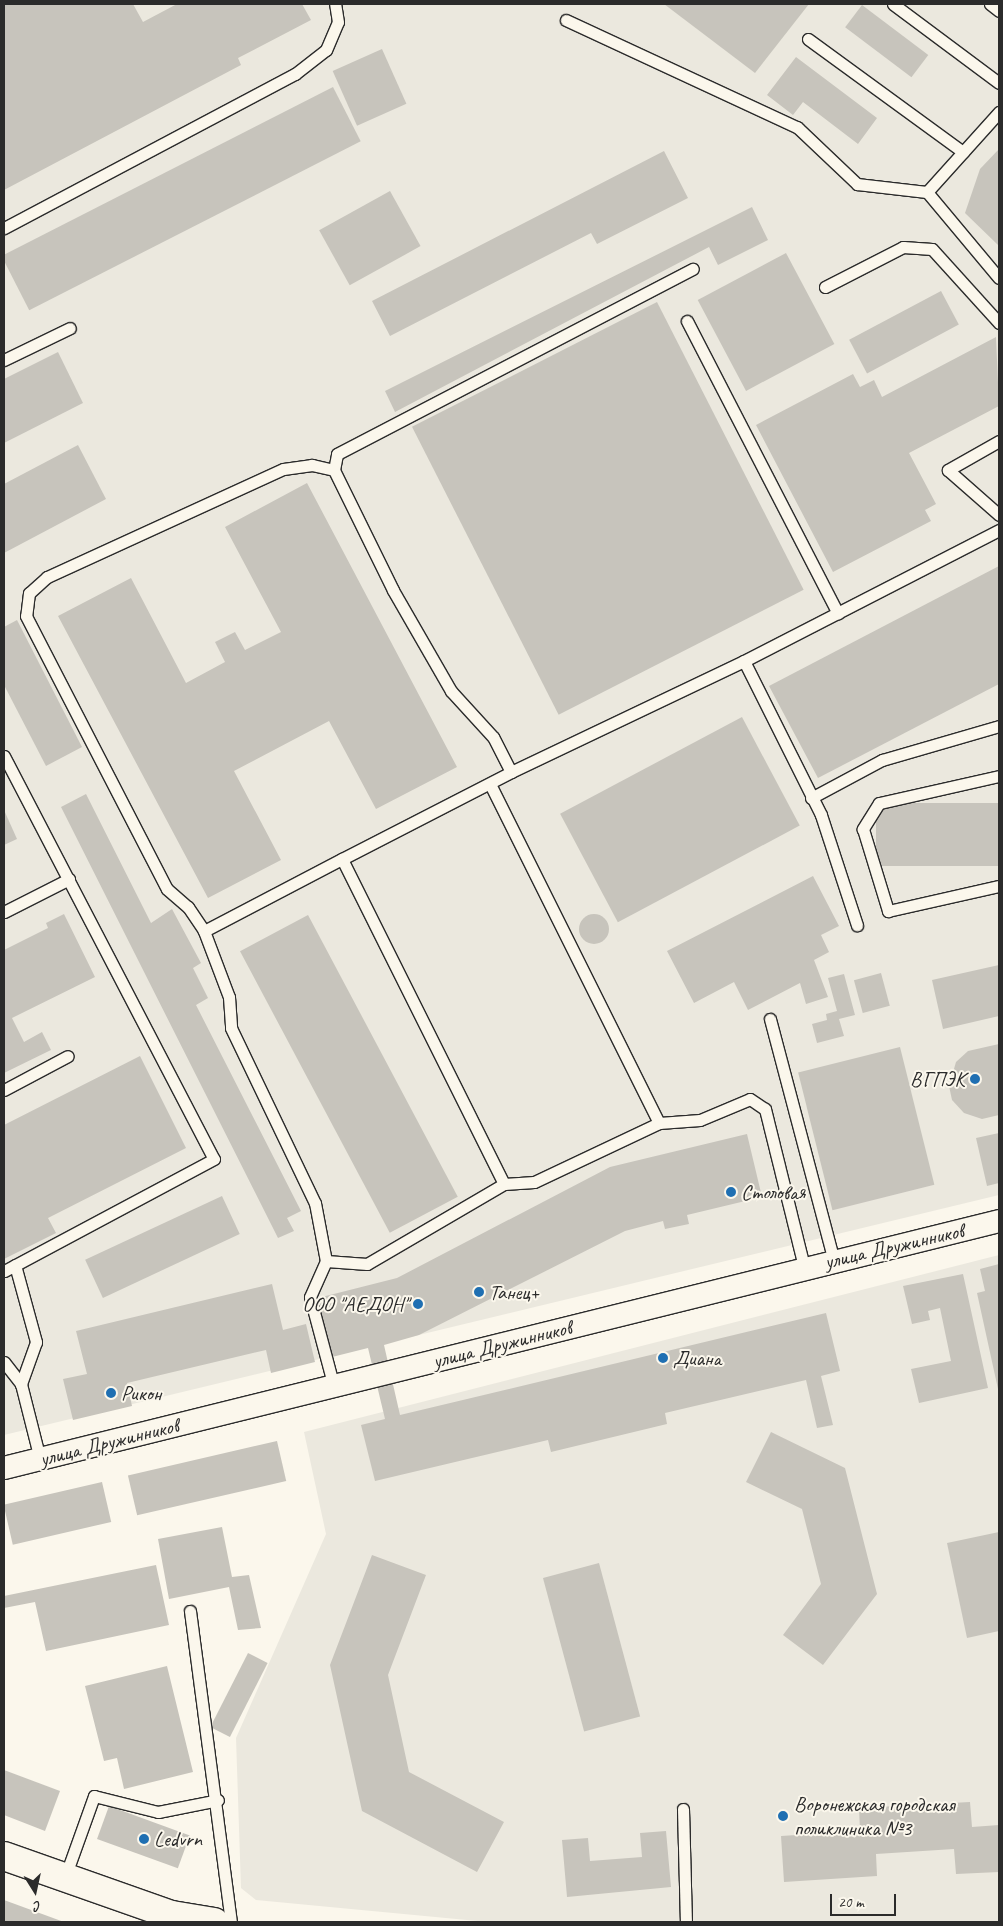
<!DOCTYPE html>
<html>
<head>
<meta charset="utf-8">
<style>
  body { margin:0 }
  #map { position:relative; width:1003px; height:1926px; overflow:hidden; background:#fbf7ec; font-family:Caveat,sans-serif }
  div>[style] { position:absolute }
  [style*='--x'] { left:calc(var(--x)*1px); top:calc(var(--y)*1px); width:calc(var(--w)*1px); rotate:calc(var(--a)*1deg) }
  .built>* { inset:0; background:#ebe8de }
  .building>* { inset:0; background:#c7c4bc; transform-origin:0 0 }
  .round { border-radius:50% }
  .roads { filter:drop-shadow(1px 0 #2b2b2b) drop-shadow(-1px 0 #2b2b2b) drop-shadow(0 1px #2b2b2b) drop-shadow(0 -1px #2b2b2b) }
  .service>* { height:11px; margin:-5.5px; padding:0 5.5px; transform-origin:5.5px; border-radius:5.5px; background:#fbf7ec }
  .minor>* { height:22px; margin:-11px; padding:0 11px; transform-origin:11px; border-radius:11px; background:#fbf7ec }
  .tertiary>* { height:28px; margin:-14px; padding:0 14px; transform-origin:14px; border-radius:14px; background:#fbf7ec }
  .dots>* { width:14px; height:14px; translate:-50% -50%; box-sizing:border-box; border:2px solid #fbf7ec; border-radius:50% }
  span { translate:-50% -50%; white-space:nowrap; text-align:center; line-height:1.15; -webkit-text-stroke:4px #fbf7ec; paint-order:stroke }
  .poi-label { font-size:21px; color:#2b2b2b }
  .right { translate:-100% -50%; text-align:right }
  .left { translate:0 -50%; text-align:left }
  .street-label { font-size:21px; color:#2b2b2b }
  .frame { position:absolute; inset:0; border:5px solid #2b2b2b; pointer-events:none }
  .north { position:absolute; left:10px; top:1866px; width:50px; height:50px; -webkit-text-stroke:4px #fbf7ec; paint-order:stroke; rotate:170deg; font-size:14px; font-weight:700; line-height:20px; text-align:center; color:#2b2b2b }
  .north::after { content:''; display:block; margin:auto; width:18px; height:22px; background:#2b2b2b; clip-path:polygon(50% 0,100% 100%,50% 72%,0 100%) }
  .scale { position:absolute; left:830px; top:1894px; width:66px; height:22px; box-sizing:border-box; border:2px solid #2b2b2b; border-top:0; padding-left:6px; font-size:15px; line-height:18px; white-space:nowrap; color:#2b2b2b; -webkit-text-stroke:4px #fbf7ec; paint-order:stroke }
</style>
</head>
<body>
<div id="map">
  <div class="built">
    <i style="clip-path:polygon(4px 4px,999px 4px,999px 1195px,4px 1435px)"></i>
    <i style="clip-path:polygon(999px 1255px,999px 1922px,488px 1922px,256px 1900px,241px 1888px,236px 1738px,326px 1534px,304px 1432px)"></i>
  </div>
  <div class="building">
    <i style="clip-path:polygon(4px 4px,133px 4px,143px 22px,177px 4px,302px 4px,311px 20px,238px 58px,241px 65px,4px 190px)"></i>
    <i style="clip-path:polygon(664px 4px,809px 4px,755px 73px)"></i>
    <i style="left:862px;top:5px;width:83px;height:28px;rotate:37deg"></i>
    <i style="left:382px;top:49px;width:60px;height:54px;rotate:66deg"></i>
    <i style="clip-path:polygon(796px 57px,877px 118px,858px 144px,803px 102px,793px 115px,767px 95px)"></i>
    <i style="left:333px;top:87px;width:61px;height:372px;rotate:63deg"></i>
    <i style="clip-path:polygon(999px 149px,999px 246px,965px 213px,980px 169px)"></i>
    <i style="clip-path:polygon(664px 151px,688px 198px,597px 244px,591px 233px,390px 336px,372px 301px)"></i>
    <i style="left:390px;top:191px;width:63px;height:81px;rotate:61deg"></i>
    <i style="clip-path:polygon(752px 207px,768px 240px,718px 265px,709px 247px,395px 412px,385px 391px)"></i>
    <i style="left:786px;top:253px;width:103px;height:100px;rotate:62deg"></i>
    <i style="left:941px;top:291px;width:38px;height:104px;rotate:62deg"></i>
    <i style="left:657px;top:302px;width:323px;height:275px;rotate:63deg"></i>
    <i style="clip-path:polygon(996px 337px,999px 406px,909px 453px,936px 504px,925px 510px,931px 521px,833px 572px,756px 425px,853px 374px,860px 387px,874px 380px,882px 397px)"></i>
    <i style="clip-path:polygon(58px 352px,83px 403px,4px 443px,4px 379px)"></i>
    <i style="clip-path:polygon(78px 445px,106px 499px,4px 553px,4px 484px)"></i>
    <i style="clip-path:polygon(307px 483px,457px 767px,376px 809px,329px 721px,234px 771px,281px 860px,208px 898px,58px 616px,131px 578px,186px 683px,225px 662px,215px 642px,235px 632px,245px 650px,281px 632px,225px 527px)"></i>
    <i style="clip-path:polygon(999px 566px,999px 684px,818px 778px,769px 686px)"></i>
    <i style="clip-path:polygon(17px 620px,82px 747px,46px 766px,4px 685px,4px 627px)"></i>
    <i style="left:742px;top:717px;width:123px;height:206px;rotate:62deg"></i>
    <i style="clip-path:polygon(86px 794px,151px 923px,172px 909px,201px 963px,193px 968px,208px 998px,196px 1005px,301px 1211px,287px 1218px,294px 1231px,278px 1238px,61px 807px)"></i>
    <i style="left:999px;top:803px;width:63px;height:123px;rotate:90deg"></i>
    <i style="clip-path:polygon(4px 810px,17px 839px,4px 845px)"></i>
    <i style="clip-path:polygon(813px 876px,839px 926px,821px 935px,829px 952px,814px 960px,828px 997px,806px 1004px,800px 983px,748px 1010px,734px 982px,694px 1003px,667px 951px)"></i>
    <i class="round" style="left:579px;top:914px;width:30px;height:30px"></i>
    <i style="clip-path:polygon(64px 914px,95px 977px,12px 1018px,24px 1042px,42px 1032px,51px 1050px,4px 1073px,4px 950px,48px 928px,46px 923px)"></i>
    <i style="left:308px;top:915px;width:319px;height:77px;rotate:62deg"></i>
    <i style="clip-path:polygon(999px 965px,999px 1016px,943px 1029px,932px 980px)"></i>
    <i style="left:881px;top:973px;width:34px;height:28px;rotate:75deg"></i>
    <i style="clip-path:polygon(844px 974px,855px 1015px,839px 1019px,844px 1036px,817px 1043px,812px 1024px,827px 1020px,826px 1014px,837px 1011px,828px 978px)"></i>
    <i style="clip-path:polygon(999px 1044px,999px 1115px,982px 1119px,964px 1113px,952px 1100px,949px 1086px,956px 1062px,968px 1051px)"></i>
    <i style="left:900px;top:1047px;width:142px;height:105px;rotate:76deg"></i>
    <i style="clip-path:polygon(140px 1056px,186px 1148px,48px 1218px,56px 1233px,4px 1259px,4px 1125px)"></i>
    <i style="clip-path:polygon(999px 1133px,999px 1183px,987px 1186px,976px 1138px)"></i>
    <i style="clip-path:polygon(747px 1134px,762px 1197px,687px 1215px,689px 1224px,665px 1229px,663px 1221px,625px 1231px,419px 1335px,384px 1345px,400px 1415px,826px 1313px,840px 1371px,821px 1376px,833px 1425px,817px 1428px,806px 1380px,665px 1413px,667px 1424px,551px 1452px,548px 1440px,375px 1481px,361px 1425px,385px 1419px,368px 1348px,332px 1357px,318px 1298px,397px 1278px,610px 1167px)"></i>
    <i style="left:222px;top:1196px;width:42px;height:151px;rotate:65deg"></i>
    <i style="clip-path:polygon(999px 1264px,999px 1389px,998px 1389px,977px 1293px,985px 1291px,980px 1269px)"></i>
    <i style="clip-path:polygon(963px 1274px,988px 1388px,919px 1403px,911px 1369px,951px 1361px,940px 1308px,928px 1311px,930px 1320px,912px 1324px,903px 1286px)"></i>
    <i style="clip-path:polygon(272px 1284px,283px 1330px,306px 1324px,315px 1362px,271px 1373px,266px 1350px,127px 1383px,132px 1406px,73px 1420px,63px 1379px,87px 1374px,76px 1331px)"></i>
    <i style="clip-path:polygon(771px 1432px,845px 1468px,877px 1594px,823px 1665px,783px 1635px,821px 1584px,802px 1509px,746px 1482px)"></i>
    <i style="left:277px;top:1441px;width:41px;height:153px;rotate:77deg"></i>
    <i style="left:102px;top:1482px;width:41px;height:101px;rotate:77deg"></i>
    <i style="clip-path:polygon(222px 1527px,232px 1577px,249px 1575px,261px 1628px,238px 1630px,229px 1587px,169px 1599px,158px 1539px)"></i>
    <i style="clip-path:polygon(999px 1532px,999px 1631px,967px 1638px,947px 1543px)"></i>
    <i style="clip-path:polygon(372px 1555px,426px 1575px,388px 1675px,409px 1772px,504px 1822px,477px 1872px,362px 1811px,330px 1665px)"></i>
    <i style="left:599px;top:1563px;width:159px;height:58px;rotate:75deg"></i>
    <i style="clip-path:polygon(156px 1565px,169px 1625px,46px 1651px,35px 1602px,4px 1608px,4px 1596px)"></i>
    <i style="left:248px;top:1653px;width:22px;height:83px;rotate:27deg"></i>
    <i style="clip-path:polygon(167px 1666px,193px 1772px,124px 1789px,117px 1758px,104px 1761px,85px 1686px)"></i>
    <i style="clip-path:polygon(4px 1770px,60px 1791px,45px 1831px,4px 1815px)"></i>
    <i style="clip-path:polygon(970px 1802px,972px 1827px,999px 1825px,999px 1872px,956px 1874px,954px 1849px,876px 1854px,877px 1876px,784px 1882px,781px 1836px,860px 1831px,859px 1808px)"></i>
    <i style="left:109px;top:1806px;width:86px;height:35px;rotate:20deg"></i>
    <i style="clip-path:polygon(666px 1831px,671px 1887px,567px 1897px,562px 1840px,588px 1838px,590px 1861px,642px 1857px,640px 1833px)"></i>
    <i style="clip-path:polygon(4px 1900px,64px 1922px,4px 1922px)"></i>
  </div>
  <div class="roads">
    <div class="service">
      <i style="--x:893;--y:4;--w:132;--a:36.7"></i>
      <i style="--x:990;--y:4;--w:11;--a:38"></i>
      <i style="--x:566;--y:20;--w:255;--a:24.9"></i>
      <i style="--x:797;--y:127;--w:83;--a:43.5"></i>
      <i style="--x:857;--y:184;--w:70;--a:6.5"></i>
      <i style="--x:927;--y:192;--w:112;--a:50.1"></i>
      <i style="--x:808;--y:39;--w:192;--a:36.1"></i>
      <i style="--x:927;--y:192;--w:108;--a:-48"></i>
      <i style="--x:4;--y:228;--w:329;--a:-27.9"></i>
      <i style="--x:295;--y:74;--w:39;--a:-38"></i>
      <i style="--x:326;--y:50;--w:30;--a:-67"></i>
      <i style="--x:338;--y:22;--w:18;--a:-99"></i>
      <i style="--x:825;--y:287;--w:88;--a:-27.1"></i>
      <i style="--x:903;--y:247;--w:29;--a:4"></i>
      <i style="--x:932;--y:249;--w:100;--a:47.8"></i>
      <i style="--x:687;--y:321;--w:329;--a:62.7"></i>
      <i style="--x:4;--y:360;--w:73;--a:-25.9"></i>
      <i style="--x:999;--y:441;--w:59;--a:150.4"></i>
      <i style="--x:948;--y:470;--w:68;--a:41.4"></i>
      <i style="--x:334;--y:470;--w:16;--a:-79"></i>
      <i style="--x:337;--y:454;--w:401;--a:-27.5"></i>
      <i style="--x:744;--y:661;--w:172;--a:63.4"></i>
      <i style="--x:821;--y:815;--w:116;--a:71.9"></i>
      <i style="--x:4;--y:756;--w:454;--a:62.5"></i>
      <i style="--x:214;--y:1159;--w:238;--a:151.9"></i>
      <i style="--x:511;--y:772;--w:258;--a:-25.5"></i>
      <i style="--x:744;--y:661;--w:287;--a:-27.2"></i>
      <i style="--x:999;--y:776;--w:123;--a:167.3"></i>
      <i style="--x:879;--y:803;--w:31;--a:122"></i>
      <i style="--x:863;--y:829;--w:86;--a:73"></i>
      <i style="--x:888;--y:911;--w:114;--a:-12.7"></i>
      <i style="--x:490;--y:784;--w:379;--a:63.5"></i>
      <i style="--x:659;--y:1123;--w:138;--a:154.7"></i>
      <i style="--x:534;--y:1182;--w:30;--a:176"></i>
      <i style="--x:811;--y:798;--w:81;--a:-28.2"></i>
      <i style="--x:882;--y:760;--w:122;--a:-16.2"></i>
      <i style="--x:4;--y:912;--w:73;--a:-26.9"></i>
      <i style="--x:204;--y:931;--w:156;--a:-27.6"></i>
      <i style="--x:770;--y:1019;--w:250;--a:75.2"></i>
      <i style="--x:4;--y:1090;--w:72;--a:-28"></i>
      <i style="--x:659;--y:1123;--w:41;--a:-4.2"></i>
      <i style="--x:700;--y:1120;--w:54;--a:-22.8"></i>
      <i style="--x:750;--y:1099;--w:18;--a:34"></i>
      <i style="--x:765;--y:1109;--w:163;--a:76.1"></i>
      <i style="--x:326;--y:1261;--w:41;--a:4.2"></i>
      <i style="--x:367;--y:1264;--w:159;--a:-30.3"></i>
      <i style="--x:504;--y:1184;--w:363;--a:-116.5"></i>
      <i style="--x:342;--y:859;--w:190;--a:-27.2"></i>
      <i style="--x:511;--y:772;--w:39;--a:-117"></i>
      <i style="--x:493;--y:737;--w:62;--a:-132.4"></i>
      <i style="--x:451;--y:691;--w:116;--a:-119.9"></i>
      <i style="--x:393;--y:590;--w:134;--a:-116.2"></i>
      <i style="--x:334;--y:470;--w:23;--a:-167"></i>
      <i style="--x:312;--y:465;--w:29;--a:172"></i>
      <i style="--x:283;--y:469;--w:260;--a:155.4"></i>
      <i style="--x:47;--y:577;--w:24;--a:138"></i>
      <i style="--x:29;--y:593;--w:23;--a:97"></i>
      <i style="--x:26;--y:616;--w:307;--a:62.7"></i>
      <i style="--x:167;--y:889;--w:28;--a:41"></i>
      <i style="--x:188;--y:907;--w:29;--a:56"></i>
      <i style="--x:204;--y:931;--w:71;--a:69.3"></i>
      <i style="--x:229;--y:997;--w:31;--a:86"></i>
      <i style="--x:231;--y:1028;--w:194;--a:64.4"></i>
      <i style="--x:315;--y:1203;--w:59;--a:79.3"></i>
      <i style="--x:326;--y:1261;--w:39;--a:114"></i>
      <i style="--x:310;--y:1297;--w:93;--a:75.1"></i>
      <i style="--x:15;--y:1265;--w:80;--a:74.7"></i>
      <i style="--x:36;--y:1342;--w:45;--a:109.7"></i>
      <i style="--x:4;--y:1362;--w:28;--a:52"></i>
      <i style="--x:21;--y:1384;--w:77;--a:75.8"></i>
      <i style="--x:190;--y:1611;--w:314;--a:82.5"></i>
      <i style="--x:683;--y:1809;--w:113;--a:88.5"></i>
      <i style="--x:65;--y:1877;--w:86;--a:-70.3"></i>
      <i style="--x:94;--y:1796;--w:66;--a:14"></i>
      <i style="--x:158;--y:1812;--w:61;--a:-11.3"></i>
    </div>
    <div class="minor">
      <i style="--x:4;--y:1468;--w:1025;--a:-13.94"></i>
    </div>
    <div class="tertiary">
      <i style="--x:4;--y:1856;--w:178;--a:19.4"></i>
      <i style="--x:172;--y:1915;--w:43;--a:9.5"></i>
    </div>
  </div>
  <div class="dots">
    <i style="left:975px;top:1079px;background:#1f6fb2"></i>
    <i style="left:731px;top:1192px;background:#1f6fb2"></i>
    <i style="left:479px;top:1292px;background:#1f6fb2"></i>
    <i style="left:418px;top:1304px;background:#1f6fb2"></i>
    <i style="left:663px;top:1358px;background:#1f6fb2"></i>
    <i style="left:111px;top:1393px;background:#1f6fb2"></i>
    <i style="left:783px;top:1816px;background:#1f6fb2"></i>
    <i style="left:144px;top:1839px;background:#1f6fb2"></i>
  </div>
  <div class="poi-label">
    <span class="right" style="left:965px;top:1079px">ВГПЭК</span>
    <span class="left" style="left:741px;top:1192px">Столовая</span>
    <span class="left" style="left:489px;top:1292px">Танец+</span>
    <span class="right" style="left:408px;top:1304px">ООО "АЕДОН"</span>
    <span class="left" style="left:673px;top:1358px">Диана</span>
    <span class="left" style="left:121px;top:1393px">Рикон</span>
    <span class="left" style="left:794px;top:1816px">Воронежская городская<br>поликлиника №3</span>
    <span class="left" style="left:154px;top:1839px">Ledvrn</span>
  </div>
  <div class="street-label">
    <span style="left:894px;top:1246px;rotate:-13deg">улица Дружинников</span>
    <span style="left:502px;top:1344px;rotate:-14deg">улица Дружинников</span>
    <span style="left:109px;top:1442px;rotate:-14deg">улица Дружинников</span>
  </div>
  <div class="frame"></div>
  <div class="north">С</div>
  <div class="scale">20 m</div>
</div>
</body>
</html>
